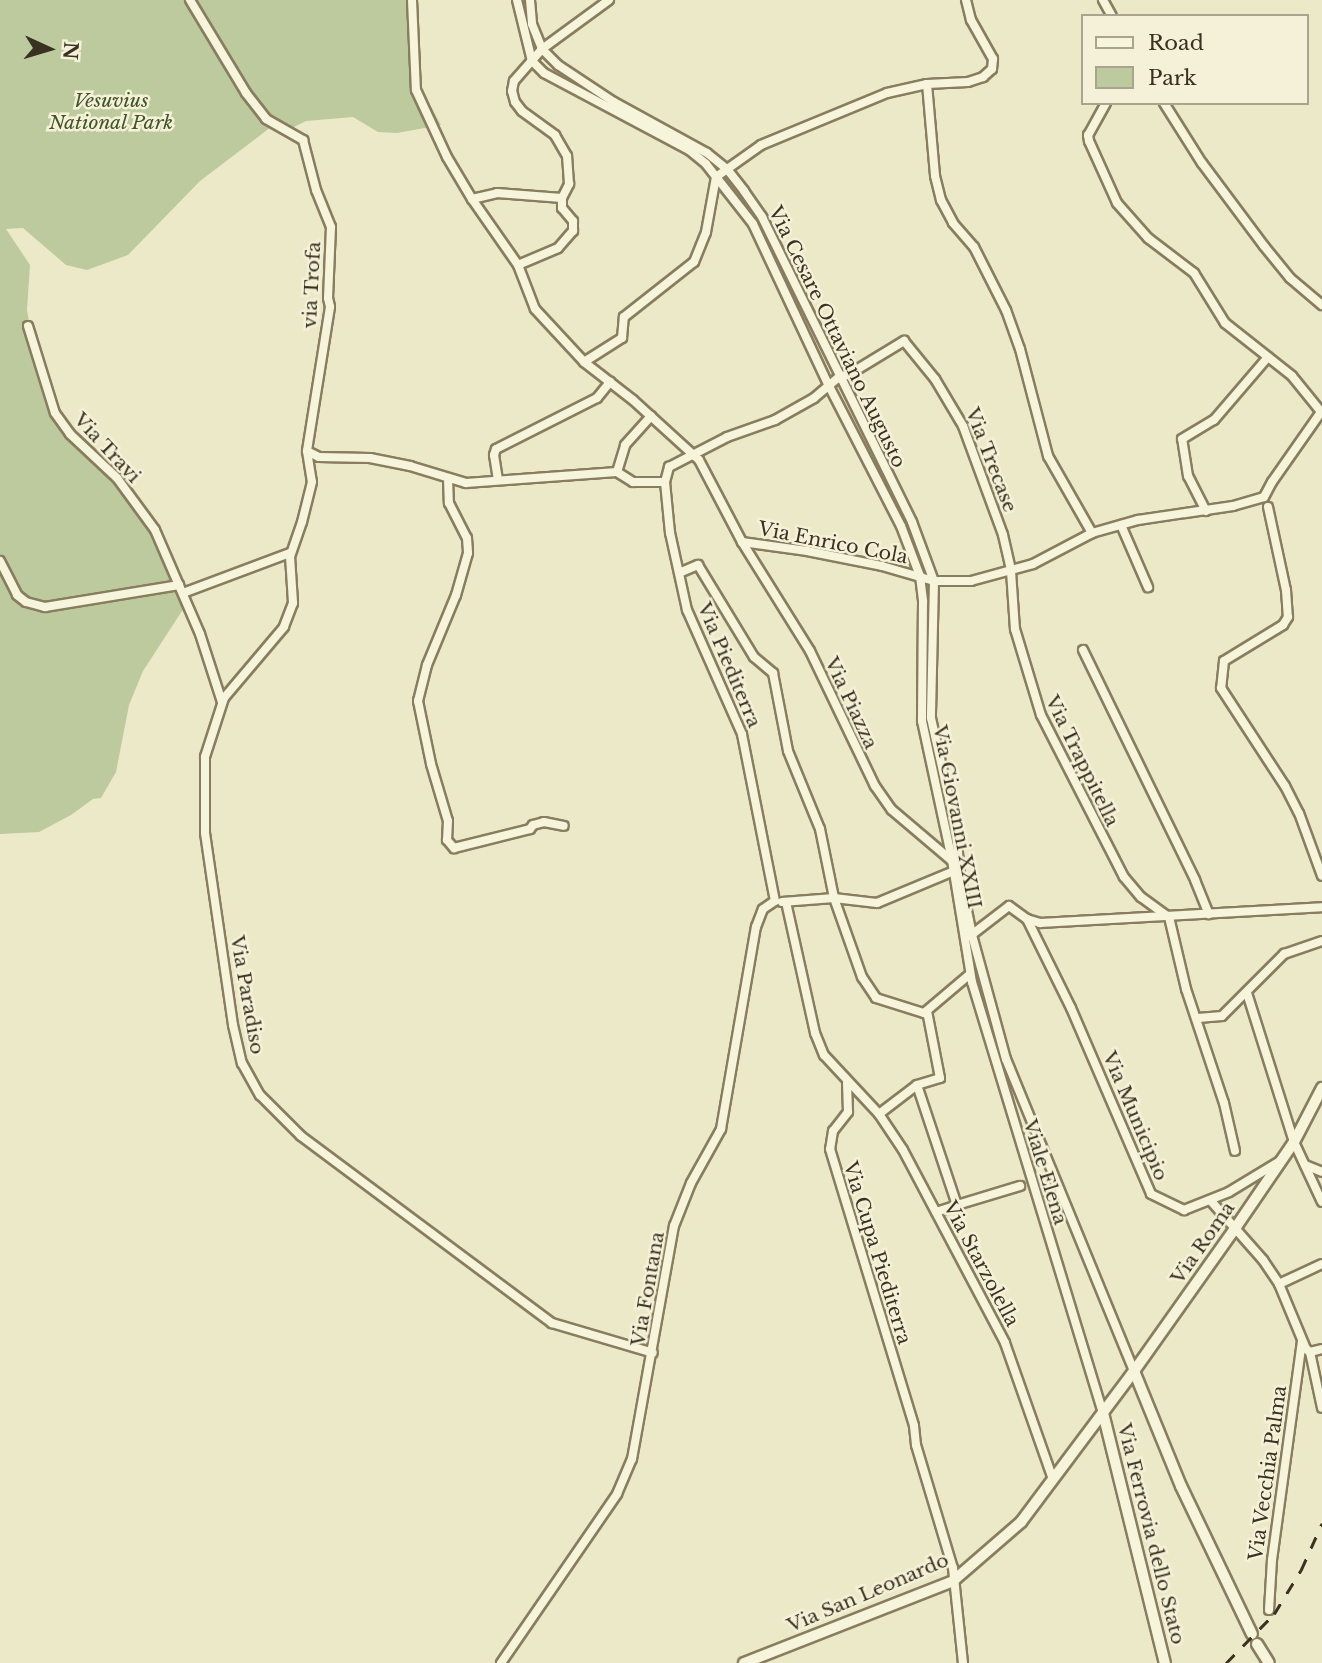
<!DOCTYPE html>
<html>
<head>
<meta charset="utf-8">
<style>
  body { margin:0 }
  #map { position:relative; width:1322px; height:1663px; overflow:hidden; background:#ece9c9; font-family:"Libre Baskerville",serif }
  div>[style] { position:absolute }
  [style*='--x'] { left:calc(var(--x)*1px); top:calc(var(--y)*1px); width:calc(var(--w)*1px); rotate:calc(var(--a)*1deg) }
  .green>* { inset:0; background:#bcca9d }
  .roads { filter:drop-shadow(2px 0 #887d5f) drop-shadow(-2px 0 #887d5f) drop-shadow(0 2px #887d5f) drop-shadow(0 -2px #887d5f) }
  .minor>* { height:8px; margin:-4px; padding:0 4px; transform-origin:4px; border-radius:4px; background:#f7f4dc }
  .secondary>* { height:10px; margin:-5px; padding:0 5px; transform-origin:5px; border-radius:5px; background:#f7f4dc }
  .rail>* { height:2.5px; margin-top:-1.25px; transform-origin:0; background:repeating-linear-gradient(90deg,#393121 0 12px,transparent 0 24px) }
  span { translate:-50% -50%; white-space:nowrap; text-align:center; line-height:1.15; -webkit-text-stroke:5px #f4f1d8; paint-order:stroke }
  .park-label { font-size:19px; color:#415429; font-style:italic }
  .street-label { font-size:19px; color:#393121 }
  .legend { position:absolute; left:1081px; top:14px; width:228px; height:91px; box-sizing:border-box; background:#f4f1d8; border:2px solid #a9a48f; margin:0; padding:9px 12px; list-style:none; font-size:21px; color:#393121 }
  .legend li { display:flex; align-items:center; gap:14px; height:35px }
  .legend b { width:35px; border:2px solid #a9a48f }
  .north { position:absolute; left:14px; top:14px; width:70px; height:70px; -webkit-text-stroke:5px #f4f1d8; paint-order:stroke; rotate:94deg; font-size:19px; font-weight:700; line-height:28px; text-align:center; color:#393121 }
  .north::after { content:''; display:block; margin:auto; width:24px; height:32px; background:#393121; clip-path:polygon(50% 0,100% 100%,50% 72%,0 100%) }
</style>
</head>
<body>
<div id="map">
  <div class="green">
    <i style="clip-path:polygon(0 0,415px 0,419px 85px,441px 125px,397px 133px,378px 132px,353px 117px,306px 121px,290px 129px,271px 127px,200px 181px,128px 255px,87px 270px,66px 265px,23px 228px,6px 229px,30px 265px,27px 310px,35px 355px,59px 421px,109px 467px,152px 515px,191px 597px,143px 671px,129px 705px,116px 772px,101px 798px,93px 799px,71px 815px,39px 832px,0 834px)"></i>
  </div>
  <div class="roads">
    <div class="minor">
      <i style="--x:190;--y:0;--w:109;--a:58.9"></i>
      <i style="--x:246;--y:93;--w:33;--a:52"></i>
      <i style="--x:266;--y:119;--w:43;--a:29.6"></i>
      <i style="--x:303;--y:140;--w:52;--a:75.4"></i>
      <i style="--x:316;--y:190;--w:40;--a:68"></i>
      <i style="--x:331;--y:227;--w:71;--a:92.4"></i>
      <i style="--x:328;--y:298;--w:9;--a:77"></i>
      <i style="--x:330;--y:307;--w:146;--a:99.1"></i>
      <i style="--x:307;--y:451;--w:31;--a:81"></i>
      <i style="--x:312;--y:482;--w:41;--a:104"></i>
      <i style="--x:302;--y:522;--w:36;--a:109"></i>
      <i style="--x:290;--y:556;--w:47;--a:86.3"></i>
      <i style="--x:293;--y:603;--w:26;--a:111"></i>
      <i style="--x:284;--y:627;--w:93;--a:130.2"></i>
      <i style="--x:224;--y:698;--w:62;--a:107.9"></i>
      <i style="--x:205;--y:757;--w:76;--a:90"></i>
      <i style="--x:205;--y:833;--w:194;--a:81.7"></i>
      <i style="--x:233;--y:1025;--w:39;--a:77"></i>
      <i style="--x:242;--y:1063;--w:37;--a:61"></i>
      <i style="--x:260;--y:1095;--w:58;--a:45"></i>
      <i style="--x:301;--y:1136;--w:313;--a:36.7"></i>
      <i style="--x:552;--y:1323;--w:105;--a:16.5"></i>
      <i style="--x:412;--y:0;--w:90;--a:87.5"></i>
      <i style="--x:416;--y:90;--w:74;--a:65.2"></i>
      <i style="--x:447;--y:157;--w:49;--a:59.2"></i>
      <i style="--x:472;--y:199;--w:80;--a:55.1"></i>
      <i style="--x:518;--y:265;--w:47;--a:68.9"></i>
      <i style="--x:535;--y:309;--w:72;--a:47.2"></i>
      <i style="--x:584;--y:362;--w:62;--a:37.8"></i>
      <i style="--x:633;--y:400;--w:89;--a:42.3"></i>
      <i style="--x:699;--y:460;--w:93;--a:62.3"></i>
      <i style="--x:742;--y:542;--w:66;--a:7.9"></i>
      <i style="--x:807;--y:551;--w:76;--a:11.3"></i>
      <i style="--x:882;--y:566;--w:54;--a:16.1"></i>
      <i style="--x:934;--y:581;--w:37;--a:0"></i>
      <i style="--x:971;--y:581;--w:64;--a:-15.3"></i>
      <i style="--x:1033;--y:564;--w:67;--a:-27.7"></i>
      <i style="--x:1092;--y:533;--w:48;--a:-15.8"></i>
      <i style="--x:1138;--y:520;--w:96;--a:-8.4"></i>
      <i style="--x:1233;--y:506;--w:32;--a:-16"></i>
      <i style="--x:1264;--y:497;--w:17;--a:-62"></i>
      <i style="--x:1272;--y:482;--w:85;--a:-55"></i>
      <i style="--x:517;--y:0;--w:63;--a:76.2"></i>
      <i style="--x:532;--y:61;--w:17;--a:45"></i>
      <i style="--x:544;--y:73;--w:164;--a:28"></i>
      <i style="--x:689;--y:150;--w:22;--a:39"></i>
      <i style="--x:706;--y:164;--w:76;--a:51.9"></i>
      <i style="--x:753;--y:224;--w:179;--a:64.9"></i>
      <i style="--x:829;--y:386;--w:157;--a:62.8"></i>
      <i style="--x:901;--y:526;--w:53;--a:69.2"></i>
      <i style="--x:920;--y:576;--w:26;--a:83"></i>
      <i style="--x:923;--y:602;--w:119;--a:90.5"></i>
      <i style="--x:922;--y:721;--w:142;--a:77.8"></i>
      <i style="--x:952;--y:860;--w:124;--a:80.7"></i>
      <i style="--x:972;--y:982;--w:450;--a:73.1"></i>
      <i style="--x:530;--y:0;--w:24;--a:85"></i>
      <i style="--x:532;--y:24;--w:27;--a:68"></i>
      <i style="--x:542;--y:49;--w:23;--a:45"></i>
      <i style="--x:558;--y:65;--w:67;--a:33.5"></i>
      <i style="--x:614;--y:102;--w:106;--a:28.7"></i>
      <i style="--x:707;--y:153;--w:26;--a:39"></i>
      <i style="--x:727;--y:169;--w:28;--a:52"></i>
      <i style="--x:744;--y:191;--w:32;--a:55"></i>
      <i style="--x:762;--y:217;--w:340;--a:63.8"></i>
      <i style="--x:912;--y:522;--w:63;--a:69.6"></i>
      <i style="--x:934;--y:581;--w:137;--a:91.3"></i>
      <i style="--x:931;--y:718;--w:115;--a:77.4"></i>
      <i style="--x:956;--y:830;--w:46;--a:85"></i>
      <i style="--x:960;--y:876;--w:60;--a:78.5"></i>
      <i style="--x:972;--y:935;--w:129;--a:74.7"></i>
      <i style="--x:1006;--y:1059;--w:337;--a:67.7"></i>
      <i style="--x:1103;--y:0;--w:18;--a:61"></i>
      <i style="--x:927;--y:84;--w:92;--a:85"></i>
      <i style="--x:935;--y:176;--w:25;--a:76"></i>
      <i style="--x:941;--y:200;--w:26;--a:62"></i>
      <i style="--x:953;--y:223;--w:32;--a:49"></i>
      <i style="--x:974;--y:247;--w:71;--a:63.1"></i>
      <i style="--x:1006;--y:310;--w:41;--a:70.3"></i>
      <i style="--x:1020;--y:349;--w:111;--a:75.3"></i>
      <i style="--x:1048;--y:456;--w:89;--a:60.3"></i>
      <i style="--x:1106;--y:103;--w:37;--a:119"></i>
      <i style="--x:1088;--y:135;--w:6;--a:81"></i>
      <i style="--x:1089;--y:141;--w:68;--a:65.7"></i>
      <i style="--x:1117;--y:203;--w:47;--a:48.5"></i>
      <i style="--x:1148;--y:238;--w:58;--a:37.3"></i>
      <i style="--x:1194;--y:273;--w:59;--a:58.2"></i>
      <i style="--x:1225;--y:323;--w:85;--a:38.3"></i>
      <i style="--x:1292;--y:376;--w:48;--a:51"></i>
      <i style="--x:1164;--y:103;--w:71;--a:57.7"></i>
      <i style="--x:1202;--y:163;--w:104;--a:53.2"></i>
      <i style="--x:1264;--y:246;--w:41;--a:50.9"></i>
      <i style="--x:1290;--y:278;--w:42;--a:40.2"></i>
      <i style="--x:472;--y:199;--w:26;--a:-13"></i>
      <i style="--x:497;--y:193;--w:65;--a:4.4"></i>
      <i style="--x:518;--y:265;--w:43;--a:-23"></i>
      <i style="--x:558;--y:248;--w:23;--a:-49"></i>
      <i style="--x:573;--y:231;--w:10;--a:-90"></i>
      <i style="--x:573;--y:221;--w:17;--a:-130"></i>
      <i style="--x:562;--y:208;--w:10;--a:-90"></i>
      <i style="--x:562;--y:198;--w:16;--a:-63"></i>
      <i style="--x:569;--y:184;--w:28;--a:-94"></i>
      <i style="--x:567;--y:156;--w:24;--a:-120"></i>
      <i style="--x:555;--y:135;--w:41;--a:-144"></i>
      <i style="--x:522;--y:111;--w:11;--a:-128"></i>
      <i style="--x:515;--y:102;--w:11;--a:-105"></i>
      <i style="--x:512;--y:91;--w:10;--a:-79"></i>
      <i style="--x:514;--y:81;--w:43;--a:-48.8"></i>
      <i style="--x:542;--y:49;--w:83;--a:-36.2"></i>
      <i style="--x:28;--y:326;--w:91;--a:72.8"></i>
      <i style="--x:55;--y:413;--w:26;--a:54"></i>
      <i style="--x:70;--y:434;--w:64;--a:43.1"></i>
      <i style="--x:117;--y:478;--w:64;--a:53.8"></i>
      <i style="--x:155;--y:530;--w:113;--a:66.6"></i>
      <i style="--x:200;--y:634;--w:71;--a:72.1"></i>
      <i style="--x:584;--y:362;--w:45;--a:-32.3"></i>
      <i style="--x:622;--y:338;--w:21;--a:-85"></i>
      <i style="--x:624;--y:317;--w:89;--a:-38.2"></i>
      <i style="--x:694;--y:262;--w:32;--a:-68"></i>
      <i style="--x:706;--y:232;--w:56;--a:-79.7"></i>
      <i style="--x:716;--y:177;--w:55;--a:-35.4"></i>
      <i style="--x:761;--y:145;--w:136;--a:-22.4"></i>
      <i style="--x:887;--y:93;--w:41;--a:-12.7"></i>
      <i style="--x:927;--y:84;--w:41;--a:-2.8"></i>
      <i style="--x:968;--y:82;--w:16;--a:-18"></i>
      <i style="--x:983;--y:77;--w:12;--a:-42"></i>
      <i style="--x:992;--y:69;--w:10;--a:-84"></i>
      <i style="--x:993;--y:59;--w:45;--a:-119.4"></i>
      <i style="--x:971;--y:20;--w:21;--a:-104"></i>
      <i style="--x:307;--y:451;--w:13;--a:27"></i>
      <i style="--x:319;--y:457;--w:51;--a:1.1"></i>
      <i style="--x:370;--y:458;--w:41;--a:11.3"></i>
      <i style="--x:410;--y:466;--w:59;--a:16.9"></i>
      <i style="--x:466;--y:483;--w:151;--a:-4.2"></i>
      <i style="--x:617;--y:472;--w:19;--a:32"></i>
      <i style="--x:633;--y:482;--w:32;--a:0"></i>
      <i style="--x:617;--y:472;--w:28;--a:-73"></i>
      <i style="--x:625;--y:445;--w:39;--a:-48"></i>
      <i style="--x:448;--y:478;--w:25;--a:88"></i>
      <i style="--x:449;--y:503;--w:39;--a:63"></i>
      <i style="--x:467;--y:538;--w:15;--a:86"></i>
      <i style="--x:468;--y:553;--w:44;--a:105.9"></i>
      <i style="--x:456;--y:595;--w:76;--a:112.5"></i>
      <i style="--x:427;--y:665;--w:37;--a:104"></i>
      <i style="--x:418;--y:701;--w:64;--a:78.3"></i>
      <i style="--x:431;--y:764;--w:59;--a:73.4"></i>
      <i style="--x:448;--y:821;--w:19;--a:93"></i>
      <i style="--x:447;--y:840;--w:11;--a:49"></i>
      <i style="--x:454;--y:848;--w:78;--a:-14"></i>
      <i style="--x:530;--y:829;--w:5;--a:-53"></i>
      <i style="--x:533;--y:825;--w:11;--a:-15"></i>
      <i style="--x:544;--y:822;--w:20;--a:11"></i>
      <i style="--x:498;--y:480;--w:25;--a:-99"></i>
      <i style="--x:494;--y:455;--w:6;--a:-72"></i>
      <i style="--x:496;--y:449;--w:113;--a:-26.8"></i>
      <i style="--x:597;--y:398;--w:21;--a:-51"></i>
      <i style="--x:1268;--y:507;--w:85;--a:77.8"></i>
      <i style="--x:1286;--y:590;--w:27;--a:86"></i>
      <i style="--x:1288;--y:617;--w:9;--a:122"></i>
      <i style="--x:1283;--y:625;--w:69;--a:148.6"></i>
      <i style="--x:1224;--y:661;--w:27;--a:96"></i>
      <i style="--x:1221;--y:688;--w:117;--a:56.9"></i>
      <i style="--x:1285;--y:786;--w:30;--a:63"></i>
      <i style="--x:1299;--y:813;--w:67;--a:69.9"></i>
      <i style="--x:1206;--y:511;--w:39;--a:-117"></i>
      <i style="--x:1188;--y:476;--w:37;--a:-99"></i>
      <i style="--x:1182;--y:439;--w:37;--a:-31"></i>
      <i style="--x:1214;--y:420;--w:83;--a:-49.4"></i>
      <i style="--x:1121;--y:525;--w:68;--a:66.5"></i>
      <i style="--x:742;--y:542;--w:128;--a:58"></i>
      <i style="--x:810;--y:651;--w:150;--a:64.3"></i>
      <i style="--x:875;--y:786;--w:29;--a:55"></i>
      <i style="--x:892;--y:810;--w:77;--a:40.3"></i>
      <i style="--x:0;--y:561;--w:38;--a:63"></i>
      <i style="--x:17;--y:595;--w:11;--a:38"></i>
      <i style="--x:26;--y:602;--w:20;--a:15"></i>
      <i style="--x:45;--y:607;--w:136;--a:-9.3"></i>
      <i style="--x:679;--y:573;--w:21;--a:-23"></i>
      <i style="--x:698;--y:565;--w:108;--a:58.7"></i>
      <i style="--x:754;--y:657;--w:25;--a:40"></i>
      <i style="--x:773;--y:673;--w:79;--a:79.1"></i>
      <i style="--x:788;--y:751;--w:84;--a:67.7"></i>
      <i style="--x:820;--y:829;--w:70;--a:78.5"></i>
      <i style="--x:834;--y:898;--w:84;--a:70.5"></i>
      <i style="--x:862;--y:977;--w:25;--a:56"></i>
      <i style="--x:876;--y:998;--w:50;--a:17.4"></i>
      <i style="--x:924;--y:1013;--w:60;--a:-40.3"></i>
      <i style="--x:183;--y:593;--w:114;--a:-20.5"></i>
      <i style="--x:1083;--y:650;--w:256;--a:64"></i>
      <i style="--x:1195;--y:880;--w:37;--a:68"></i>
      <i style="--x:775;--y:901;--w:170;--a:-101.2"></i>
      <i style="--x:742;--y:734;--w:136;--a:-113.9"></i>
      <i style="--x:687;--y:610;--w:79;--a:-102.4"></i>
      <i style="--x:670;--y:533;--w:51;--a:-95.6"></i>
      <i style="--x:665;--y:482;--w:16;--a:-75"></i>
      <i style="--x:669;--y:467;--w:65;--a:-27.3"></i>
      <i style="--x:727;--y:437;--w:51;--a:-19.5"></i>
      <i style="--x:775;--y:420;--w:45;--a:-29.4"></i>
      <i style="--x:814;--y:398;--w:34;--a:-40"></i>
      <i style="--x:840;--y:376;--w:8;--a:-7"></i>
      <i style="--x:848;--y:375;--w:66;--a:-31.3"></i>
      <i style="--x:904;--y:341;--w:49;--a:50.8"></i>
      <i style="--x:935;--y:379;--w:55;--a:59.2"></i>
      <i style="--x:963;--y:426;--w:116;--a:69.8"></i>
      <i style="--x:1003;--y:535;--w:37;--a:77"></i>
      <i style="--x:1011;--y:571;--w:58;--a:86.1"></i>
      <i style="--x:1015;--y:629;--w:90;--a:73.2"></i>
      <i style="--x:1041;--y:715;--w:182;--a:62.9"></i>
      <i style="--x:1124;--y:877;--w:26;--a:50"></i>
      <i style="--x:1141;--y:897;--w:34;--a:36"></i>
      <i style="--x:1169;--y:917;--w:74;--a:76.7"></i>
      <i style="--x:1186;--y:989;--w:120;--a:71.6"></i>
      <i style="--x:1224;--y:1103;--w:49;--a:77.1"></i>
      <i style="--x:782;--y:902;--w:52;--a:-4.4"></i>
      <i style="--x:834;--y:898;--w:43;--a:6.6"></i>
      <i style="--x:877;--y:903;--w:83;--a:-22.6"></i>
      <i style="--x:786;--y:902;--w:134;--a:77.5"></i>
      <i style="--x:815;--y:1033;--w:24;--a:68"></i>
      <i style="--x:824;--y:1055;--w:81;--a:47"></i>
      <i style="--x:879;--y:1114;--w:43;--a:56.3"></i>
      <i style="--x:903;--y:1150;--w:218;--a:62.1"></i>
      <i style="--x:1005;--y:1343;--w:144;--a:70.6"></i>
      <i style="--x:1027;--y:919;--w:99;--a:63.7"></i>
      <i style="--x:1071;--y:1008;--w:202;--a:66.7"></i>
      <i style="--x:1151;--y:1194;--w:37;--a:26"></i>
      <i style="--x:1184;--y:1210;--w:48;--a:-21.8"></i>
      <i style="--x:1229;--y:1192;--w:60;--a:-31.3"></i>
      <i style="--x:970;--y:936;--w:49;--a:-37.6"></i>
      <i style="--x:1009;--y:906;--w:22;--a:36"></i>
      <i style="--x:1027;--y:919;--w:14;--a:17"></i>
      <i style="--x:1040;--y:923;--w:282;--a:-3.2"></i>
      <i style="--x:1247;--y:993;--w:156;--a:72.5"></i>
      <i style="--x:1294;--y:1142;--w:66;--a:65"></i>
      <i style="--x:1198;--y:1018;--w:24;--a:-5"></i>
      <i style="--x:1222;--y:1016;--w:88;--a:-45"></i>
      <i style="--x:1284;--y:954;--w:40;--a:-18.9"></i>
      <i style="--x:847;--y:1083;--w:29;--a:88"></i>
      <i style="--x:848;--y:1112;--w:24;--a:128"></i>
      <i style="--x:833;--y:1131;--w:18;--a:99"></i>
      <i style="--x:830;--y:1149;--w:289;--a:73.1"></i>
      <i style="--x:914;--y:1426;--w:19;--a:84"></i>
      <i style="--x:916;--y:1445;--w:128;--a:73.3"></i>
      <i style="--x:953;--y:1568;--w:96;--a:84"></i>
      <i style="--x:917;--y:1085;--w:24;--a:-17"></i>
      <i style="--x:940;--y:1078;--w:68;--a:-101"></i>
      <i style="--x:879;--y:1114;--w:48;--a:-37.3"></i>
      <i style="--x:917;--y:1085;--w:126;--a:71.6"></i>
      <i style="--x:957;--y:1205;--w:66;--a:-16.8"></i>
      <i style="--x:1305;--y:1165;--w:18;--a:22"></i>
      <i style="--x:1211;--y:1201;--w:79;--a:48.6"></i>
      <i style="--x:1263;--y:1260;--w:29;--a:56"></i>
      <i style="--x:1279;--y:1284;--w:70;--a:67.4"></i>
      <i style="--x:1306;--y:1349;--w:5;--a:37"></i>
      <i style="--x:1310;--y:1352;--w:12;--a:-14"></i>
      <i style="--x:936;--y:1212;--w:22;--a:-18"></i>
      <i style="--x:1279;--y:1284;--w:47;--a:-24.9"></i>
      <i style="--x:1310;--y:1352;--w:57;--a:77.9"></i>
      <i style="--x:1269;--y:1610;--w:50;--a:-86.6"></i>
      <i style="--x:1272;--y:1560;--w:221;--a:-82.2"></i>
      <i style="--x:501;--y:1663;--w:205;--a:-55.5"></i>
      <i style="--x:617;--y:1494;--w:38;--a:-67"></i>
      <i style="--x:632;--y:1459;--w:237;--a:-79.8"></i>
      <i style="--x:674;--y:1226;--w:46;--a:-68.4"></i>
      <i style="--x:691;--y:1183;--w:62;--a:-60.9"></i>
      <i style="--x:721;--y:1129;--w:205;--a:-80.2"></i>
      <i style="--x:756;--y:927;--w:19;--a:-69"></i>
      <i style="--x:763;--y:909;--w:14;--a:-34"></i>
    </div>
    <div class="secondary">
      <i style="--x:1134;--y:1371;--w:124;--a:67.8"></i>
      <i style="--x:1181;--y:1486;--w:164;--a:64.4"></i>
      <i style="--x:1103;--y:1413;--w:258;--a:76.1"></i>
      <i style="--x:1257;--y:1644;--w:22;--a:58"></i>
      <i style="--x:744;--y:1663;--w:225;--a:-21.4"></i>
      <i style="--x:953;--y:1581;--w:90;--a:-40.9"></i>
      <i style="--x:1021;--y:1522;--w:189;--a:-53.2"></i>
      <i style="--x:1134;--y:1371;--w:176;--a:-54.7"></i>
      <i style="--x:1236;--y:1227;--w:103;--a:-55.7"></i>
      <i style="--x:1294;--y:1142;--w:61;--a:-62.6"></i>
    </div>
  </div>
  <div class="rail">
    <i style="--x:1226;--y:1663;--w:69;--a:-45.6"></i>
    <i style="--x:1274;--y:1614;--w:52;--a:-58.5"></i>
    <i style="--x:1301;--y:1570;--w:51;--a:-65.9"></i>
  </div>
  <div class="park-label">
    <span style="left:111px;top:112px">Vesuvius<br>National Park</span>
  </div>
  <div class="street-label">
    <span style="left:312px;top:285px;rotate:-87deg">via Trofa</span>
    <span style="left:837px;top:337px;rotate:64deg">Via Cesare Ottaviano Augusto</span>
    <span style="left:107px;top:448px;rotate:47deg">Via Travi</span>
    <span style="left:991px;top:460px;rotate:69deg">Via Trecase</span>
    <span style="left:833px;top:543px;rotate:11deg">Via Enrico Cola</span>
    <span style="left:729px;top:665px;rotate:67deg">Via Piediterra</span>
    <span style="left:851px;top:703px;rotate:65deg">Via Piazza</span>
    <span style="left:1082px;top:761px;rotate:64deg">Via Trappitella</span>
    <span style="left:957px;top:817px;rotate:79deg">Via Giovanni XXIII</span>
    <span style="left:247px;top:995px;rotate:80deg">Via Paradiso</span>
    <span style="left:1135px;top:1116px;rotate:67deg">Via Municipio</span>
    <span style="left:1045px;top:1172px;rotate:73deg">Viale Elena</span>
    <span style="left:1203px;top:1243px;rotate:-55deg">Via Roma</span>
    <span style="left:877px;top:1253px;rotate:73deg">Via Cupa Piediterra</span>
    <span style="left:981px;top:1264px;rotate:62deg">Via Starzolella</span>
    <span style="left:648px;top:1289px;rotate:-80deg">Via Fontana</span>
    <span style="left:1268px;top:1473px;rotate:-82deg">Via Vecchia Palma</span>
    <span style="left:1151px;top:1534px;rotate:76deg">Via Ferrovia dello Stato</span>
    <span style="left:868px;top:1593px;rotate:-23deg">Via San Leonardo</span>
  </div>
  <ul class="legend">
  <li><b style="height:9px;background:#f7f4dc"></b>Road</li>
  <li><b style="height:19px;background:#bcca9d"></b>Park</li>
  </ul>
  <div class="north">N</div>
</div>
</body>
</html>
